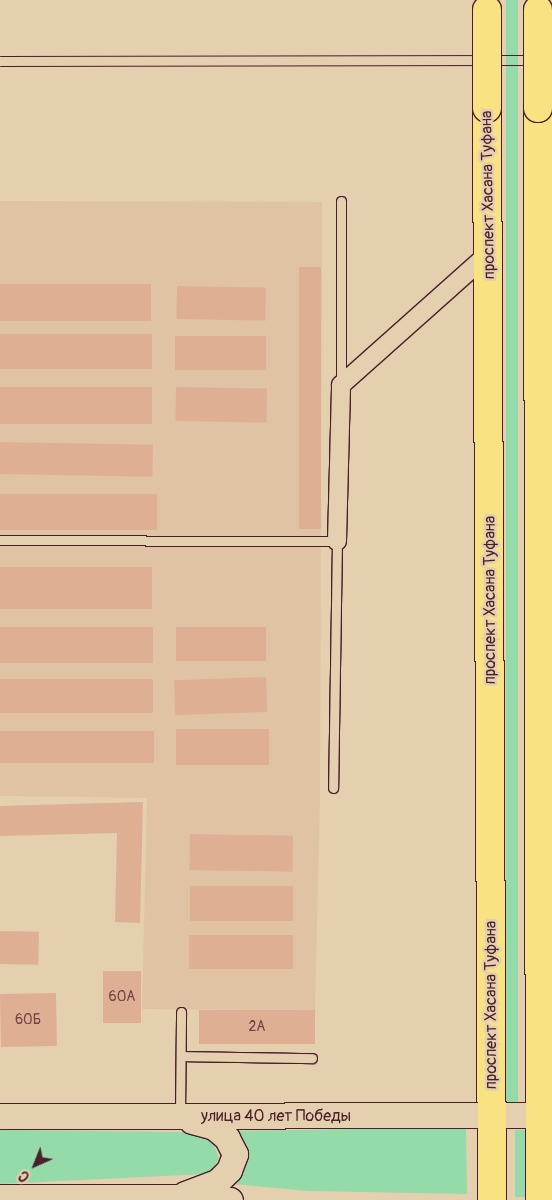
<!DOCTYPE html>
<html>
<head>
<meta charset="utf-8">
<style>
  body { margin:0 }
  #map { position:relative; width:552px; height:1200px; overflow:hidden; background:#e4d0ae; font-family:Pangolin,sans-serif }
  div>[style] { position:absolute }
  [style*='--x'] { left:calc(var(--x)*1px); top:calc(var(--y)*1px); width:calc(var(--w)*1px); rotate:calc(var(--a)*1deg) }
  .built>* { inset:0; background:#dfc3a4 }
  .green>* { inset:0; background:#95dba9; transform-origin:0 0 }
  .building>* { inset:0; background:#dfaf94; transform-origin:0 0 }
  .roads { filter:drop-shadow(1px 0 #4a1f2b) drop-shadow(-1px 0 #4a1f2b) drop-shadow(0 1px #4a1f2b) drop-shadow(0 -1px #4a1f2b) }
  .lane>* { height:9px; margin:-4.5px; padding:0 4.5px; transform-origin:4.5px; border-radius:4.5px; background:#e4d0ae }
  .street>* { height:18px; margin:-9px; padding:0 9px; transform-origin:9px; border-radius:9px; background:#e4d0ae }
  .secondary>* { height:25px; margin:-12.5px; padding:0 12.5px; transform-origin:12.5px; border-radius:12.5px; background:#e4d0ae }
  .primary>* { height:28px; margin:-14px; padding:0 14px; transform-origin:14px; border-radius:14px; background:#f8e281 }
  .tram>* { height:1px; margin:-0.5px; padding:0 0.5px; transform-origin:0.5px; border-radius:0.5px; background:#4a1f2b }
  .bridges { filter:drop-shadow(1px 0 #4a1f2b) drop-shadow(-1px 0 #4a1f2b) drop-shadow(0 1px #4a1f2b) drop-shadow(0 -1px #4a1f2b) }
  .primary-bridge>* { height:28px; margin:-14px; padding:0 14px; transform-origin:14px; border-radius:14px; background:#f8e281 }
  span { translate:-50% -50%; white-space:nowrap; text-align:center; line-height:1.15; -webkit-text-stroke:5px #e4d0ae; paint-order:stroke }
  .number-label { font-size:14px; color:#6f4345 }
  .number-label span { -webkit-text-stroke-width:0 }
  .street-label { font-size:16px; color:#4a1f2b }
  .north { position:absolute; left:10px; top:1140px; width:50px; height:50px; -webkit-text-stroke:4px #e4d0ae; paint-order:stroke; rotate:224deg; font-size:14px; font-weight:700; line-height:20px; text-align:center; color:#4a1f2b }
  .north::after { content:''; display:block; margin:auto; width:18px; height:22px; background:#4a1f2b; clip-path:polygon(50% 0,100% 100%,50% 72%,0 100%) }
</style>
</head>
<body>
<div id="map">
  <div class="built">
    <i style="clip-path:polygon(0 201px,322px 202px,320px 798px,315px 1010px,142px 1009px,147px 798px,0 796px)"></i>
  </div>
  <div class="green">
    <i style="left:506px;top:0;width:12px;height:1103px"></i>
    <i style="clip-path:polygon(466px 1127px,467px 1194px,308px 1191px,233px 1184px,246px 1161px,244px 1140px,236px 1131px)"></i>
    <i style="clip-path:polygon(0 1130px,195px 1132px,213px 1143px,219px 1158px,212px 1170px,206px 1174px,0 1184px)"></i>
    <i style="left:515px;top:1130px;width:10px;height:67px"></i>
  </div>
  <div class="building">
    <i style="left:299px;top:267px;width:22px;height:262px"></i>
    <i style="left:0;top:284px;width:151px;height:37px"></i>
    <i style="left:177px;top:286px;width:89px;height:33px;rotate:1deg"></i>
    <i style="left:0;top:334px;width:152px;height:35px"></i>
    <i style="left:175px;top:336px;width:91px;height:34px"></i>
    <i style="left:0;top:387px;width:152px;height:37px"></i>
    <i style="left:176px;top:387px;width:91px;height:34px;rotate:1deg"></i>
    <i style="left:0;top:442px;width:153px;height:32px;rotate:1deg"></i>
    <i style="left:0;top:494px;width:157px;height:36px"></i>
    <i style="left:152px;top:567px;width:42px;height:152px;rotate:90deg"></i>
    <i style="left:0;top:627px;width:153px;height:36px"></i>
    <i style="left:176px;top:627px;width:90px;height:34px"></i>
    <i style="left:266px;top:677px;width:35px;height:92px;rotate:88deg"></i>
    <i style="left:153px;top:679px;width:34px;height:153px;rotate:90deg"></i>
    <i style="left:269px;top:729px;width:36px;height:93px;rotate:90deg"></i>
    <i style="left:0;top:731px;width:154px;height:32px"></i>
    <i style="clip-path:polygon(143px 802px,140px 923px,115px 922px,117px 833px,0 836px,0 806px)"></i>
    <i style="left:190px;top:834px;width:103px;height:36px;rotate:1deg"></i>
    <i style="left:190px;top:886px;width:103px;height:35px"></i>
    <i style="left:0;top:931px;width:39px;height:33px;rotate:1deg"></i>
    <i style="left:189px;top:935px;width:104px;height:34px"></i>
    <i style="left:103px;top:971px;width:38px;height:52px"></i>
    <i style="left:56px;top:993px;width:53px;height:56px;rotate:89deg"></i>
    <i style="left:315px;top:1010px;width:34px;height:116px;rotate:90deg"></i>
  </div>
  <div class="roads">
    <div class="lane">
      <i style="--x:341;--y:201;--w:182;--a:90"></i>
      <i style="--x:0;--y:540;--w:337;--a:0.2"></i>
      <i style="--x:337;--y:541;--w:247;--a:90.9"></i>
      <i style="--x:181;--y:1056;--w:131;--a:0.9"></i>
      <i style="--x:180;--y:1114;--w:102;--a:-89.4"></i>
    </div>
    <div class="street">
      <i style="--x:337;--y:541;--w:156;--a:-88.5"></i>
      <i style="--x:341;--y:385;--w:198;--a:-41.7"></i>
    </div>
    <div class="secondary">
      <i style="--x:0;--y:1116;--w:552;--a:-0.1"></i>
      <i style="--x:185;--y:1194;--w:34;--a:-21"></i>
      <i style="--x:217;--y:1182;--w:17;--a:-45"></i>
      <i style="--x:229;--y:1170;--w:17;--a:-69"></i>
      <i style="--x:235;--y:1154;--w:18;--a:-117"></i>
      <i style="--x:227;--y:1138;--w:17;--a:-140"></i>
      <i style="--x:214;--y:1127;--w:23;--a:-165"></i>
      <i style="--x:0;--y:1197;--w:178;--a:0"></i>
      <i style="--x:178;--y:1197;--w:52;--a:3.3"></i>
    </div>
    <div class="primary">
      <i style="--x:487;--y:108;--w:1092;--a:89.74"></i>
      <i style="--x:538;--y:108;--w:1092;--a:89.9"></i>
    </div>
  </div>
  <div class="tram">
    <i style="--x:0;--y:56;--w:552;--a:-0.1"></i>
    <i style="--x:0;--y:66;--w:552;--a:-0.1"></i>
  </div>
  <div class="bridges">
    <div class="primary-bridge">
      <i style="--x:538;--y:10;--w:98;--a:90"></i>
      <i style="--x:487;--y:108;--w:98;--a:-90"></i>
    </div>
  </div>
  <div class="number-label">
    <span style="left:122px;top:997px">60А</span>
    <span style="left:28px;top:1020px">60Б</span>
    <span style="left:257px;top:1027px">2А</span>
  </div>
  <div class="street-label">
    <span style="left:488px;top:195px;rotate:-91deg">проспект Хасана Туфана</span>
    <span style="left:490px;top:600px;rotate:-90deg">проспект Хасана Туфана</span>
    <span style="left:491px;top:1005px;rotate:-90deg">проспект Хасана Туфана</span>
    <span style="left:276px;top:1116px">улица 40 лет Победы</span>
  </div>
  <div class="north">С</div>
</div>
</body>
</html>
